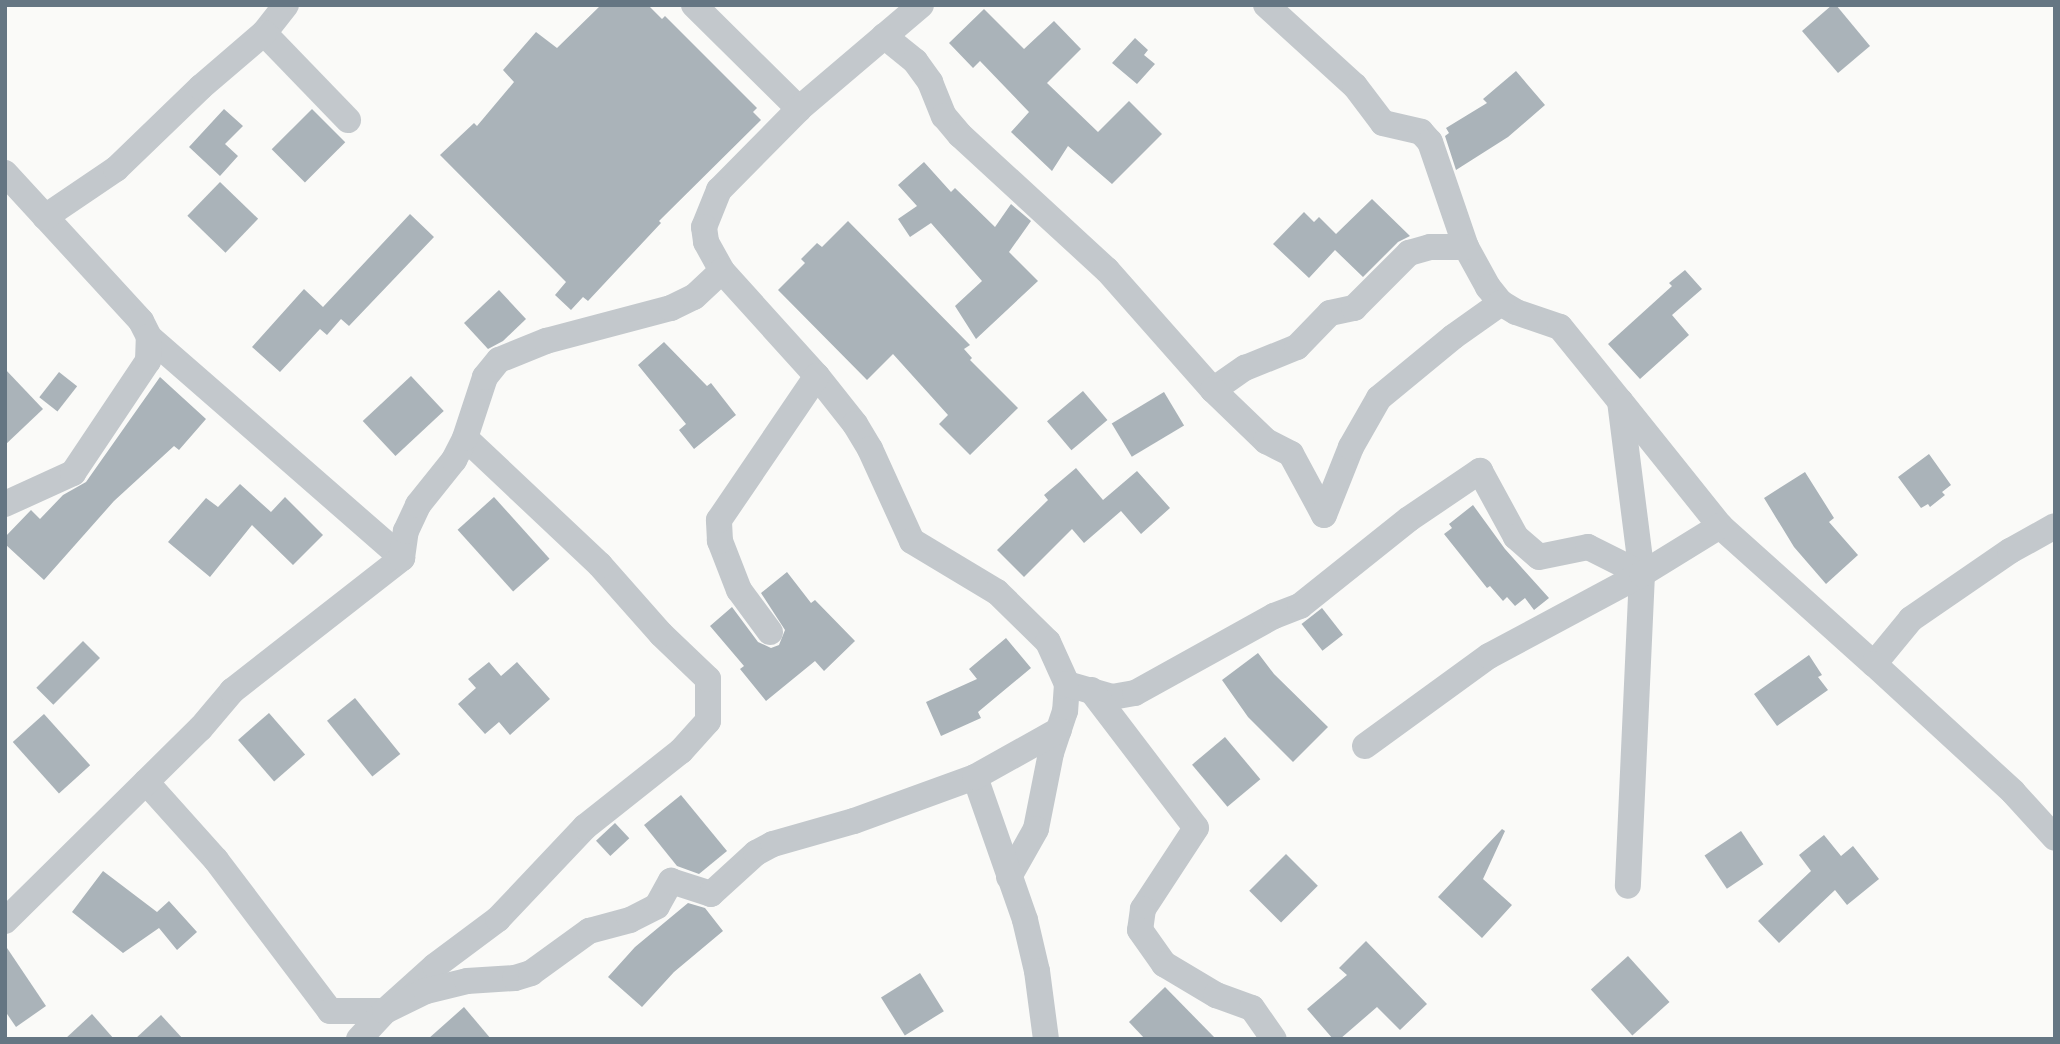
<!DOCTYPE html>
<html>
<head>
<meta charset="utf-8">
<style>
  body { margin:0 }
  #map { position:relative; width:2060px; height:1044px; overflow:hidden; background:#fafaf8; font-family:Rubik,sans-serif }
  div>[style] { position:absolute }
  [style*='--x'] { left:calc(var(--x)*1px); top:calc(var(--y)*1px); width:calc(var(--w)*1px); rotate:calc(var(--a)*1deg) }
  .building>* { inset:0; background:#aab3b9; transform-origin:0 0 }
  .minor>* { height:26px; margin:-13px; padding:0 13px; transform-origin:13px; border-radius:13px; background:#c3c8cc }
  span { translate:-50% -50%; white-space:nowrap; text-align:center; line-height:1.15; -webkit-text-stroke:7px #fff; paint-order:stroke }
  .frame { position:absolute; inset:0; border:7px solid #657683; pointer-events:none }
</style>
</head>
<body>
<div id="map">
  <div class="building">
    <i style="clip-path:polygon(601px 5px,648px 5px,662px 19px,665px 16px,757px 108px,753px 112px,761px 120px,659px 221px,661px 223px,588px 301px,583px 297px,571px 310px,555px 295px,566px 282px,440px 155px,474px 123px,477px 126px,514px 82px,503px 70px,536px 32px,557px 48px)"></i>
    <i style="clip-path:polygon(1832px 5px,1836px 5px,1870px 46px,1838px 73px,1802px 31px)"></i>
    <i style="clip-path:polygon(984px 9px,1024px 49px,1054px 21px,1081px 49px,1047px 83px,1098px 132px,1129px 101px,1162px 134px,1112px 184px,1068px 146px,1052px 171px,1011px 132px,1029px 112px,980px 61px,973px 68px,949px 43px)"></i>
    <i style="clip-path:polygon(1135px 38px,1148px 50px,1144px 55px,1155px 64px,1137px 84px,1112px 63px)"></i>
    <i style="clip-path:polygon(1516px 71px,1545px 105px,1508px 137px,1456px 170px,1445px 136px,1449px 133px,1446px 128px,1487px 103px,1483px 99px)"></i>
    <i style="clip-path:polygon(224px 109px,243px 126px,225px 144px,238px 156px,220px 176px,189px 147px)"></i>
    <i style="left:312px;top:109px;width:47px;height:57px;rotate:45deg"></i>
    <i style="clip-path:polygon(924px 162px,951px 192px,955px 188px,995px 227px,1011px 204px,1031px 221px,1009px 252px,1038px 281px,976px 339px,955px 306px,982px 281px,931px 223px,910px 237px,898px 219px,917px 206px,898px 185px)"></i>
    <i style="left:220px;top:182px;width:53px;height:47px;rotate:44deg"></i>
    <i style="clip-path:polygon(1372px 199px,1410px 236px,1398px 242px,1363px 277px,1335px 250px,1309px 278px,1273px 244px,1304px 212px,1314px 222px,1319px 217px,1336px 234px)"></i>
    <i style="clip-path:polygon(410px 214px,434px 237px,349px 326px,341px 319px,327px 335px,320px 329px,280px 372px,252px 347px,304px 289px,323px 307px)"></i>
    <i style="clip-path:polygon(848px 221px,970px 345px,964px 349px,972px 358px,970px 360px,1018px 408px,970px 455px,939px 424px,948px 415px,893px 354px,867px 380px,778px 290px,805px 263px,801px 259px,817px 243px,822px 247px)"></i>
    <i style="clip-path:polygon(1685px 270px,1702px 289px,1672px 315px,1689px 335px,1640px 379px,1608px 344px,1672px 286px,1669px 283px)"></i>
    <i style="clip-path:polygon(499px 290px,526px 319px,503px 341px,488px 349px,464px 323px)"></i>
    <i style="clip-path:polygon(664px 342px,707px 386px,711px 383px,736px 415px,694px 449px,679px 430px,686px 424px,638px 365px)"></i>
    <i style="clip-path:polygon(5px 369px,43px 409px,5px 445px)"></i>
    <i style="left:59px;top:372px;width:23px;height:32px;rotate:38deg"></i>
    <i style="left:411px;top:376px;width:48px;height:66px;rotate:47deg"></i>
    <i style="clip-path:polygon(160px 377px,206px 419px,179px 450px,174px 446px,114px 501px,44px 580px,5px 544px,5px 537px,31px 510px,40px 519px,63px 495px,86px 482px)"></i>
    <i style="left:1083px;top:391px;width:38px;height:47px;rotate:50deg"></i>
    <i style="left:1164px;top:392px;width:39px;height:61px;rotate:59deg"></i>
    <i style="clip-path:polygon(1929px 454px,1951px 485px,1942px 492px,1945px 495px,1930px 507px,1928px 504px,1921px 508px,1898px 477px)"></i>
    <i style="clip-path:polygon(1076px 468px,1103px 500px,1137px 471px,1170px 508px,1141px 534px,1121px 511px,1084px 543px,1072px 529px,1024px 577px,997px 550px,1048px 500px,1044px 495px)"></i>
    <i style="clip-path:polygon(1805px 472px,1834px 518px,1829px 522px,1858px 555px,1826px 584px,1794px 547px,1764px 498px)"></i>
    <i style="clip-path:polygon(240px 484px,271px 512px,285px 497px,323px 535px,293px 565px,252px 525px,210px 577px,168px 542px,206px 498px,218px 507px)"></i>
    <i style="left:494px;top:497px;width:83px;height:49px;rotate:48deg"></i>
    <i style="clip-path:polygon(1473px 505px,1505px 549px,1549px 598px,1534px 610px,1525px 598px,1515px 606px,1507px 597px,1503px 601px,1490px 586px,1487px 588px,1444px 534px,1452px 528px,1449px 524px)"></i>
    <i style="clip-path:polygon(787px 572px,811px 603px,815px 600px,855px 641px,824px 671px,815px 661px,766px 701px,740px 669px,744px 666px,710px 626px,732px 607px,758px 642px,771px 648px,779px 645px,785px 630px,761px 593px)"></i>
    <i style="left:1322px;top:608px;width:34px;height:26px;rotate:52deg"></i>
    <i style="clip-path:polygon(1006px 638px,1031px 668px,978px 712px,981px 718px,941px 736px,926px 702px,977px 679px,969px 669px)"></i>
    <i style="left:83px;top:641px;width:24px;height:66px;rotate:45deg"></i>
    <i style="clip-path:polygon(1258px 653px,1274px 674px,1328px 727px,1293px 762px,1248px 717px,1222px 680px)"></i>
    <i style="clip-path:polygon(1809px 655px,1822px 675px,1818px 677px,1828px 690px,1777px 726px,1754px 694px)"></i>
    <i style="clip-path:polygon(489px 662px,501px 676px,517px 662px,550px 699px,510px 735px,499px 722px,485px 734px,458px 704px,476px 688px,468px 679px)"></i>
    <i style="left:355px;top:698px;width:72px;height:36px;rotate:51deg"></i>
    <i style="left:269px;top:713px;width:55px;height:41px;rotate:49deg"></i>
    <i style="left:44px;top:714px;width:69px;height:42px;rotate:48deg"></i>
    <i style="left:1225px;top:737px;width:55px;height:43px;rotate:50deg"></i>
    <i style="clip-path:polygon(681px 795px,727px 851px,699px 874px,677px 866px,644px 825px)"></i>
    <i style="left:615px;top:823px;width:21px;height:26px;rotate:47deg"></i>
    <i style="clip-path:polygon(1502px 829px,1505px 831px,1483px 879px,1512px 905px,1482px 938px,1438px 897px)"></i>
    <i style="left:1741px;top:831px;width:40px;height:44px;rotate:56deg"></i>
    <i style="clip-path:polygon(1824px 835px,1841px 856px,1853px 846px,1879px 879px,1847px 905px,1835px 890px,1779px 943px,1758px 921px,1811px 871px,1799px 855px)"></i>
    <i style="left:1286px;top:854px;width:45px;height:52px;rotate:45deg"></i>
    <i style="clip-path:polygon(103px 871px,157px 912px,169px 901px,197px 932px,177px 950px,159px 928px,123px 953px,72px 912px)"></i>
    <i style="clip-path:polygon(688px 903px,705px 908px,723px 931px,674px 972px,642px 1007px,608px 977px,635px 947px)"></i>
    <i style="clip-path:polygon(1366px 941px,1427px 1004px,1400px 1030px,1377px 1007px,1340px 1039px,1333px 1039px,1307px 1009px,1347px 975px,1339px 968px)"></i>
    <i style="clip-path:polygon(5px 945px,46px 1006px,16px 1027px,5px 1011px)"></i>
    <i style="left:1628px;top:956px;width:62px;height:50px;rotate:48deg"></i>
    <i style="left:920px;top:973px;width:45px;height:46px;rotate:58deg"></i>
    <i style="clip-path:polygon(1165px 987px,1216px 1039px,1145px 1039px,1129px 1022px)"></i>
    <i style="clip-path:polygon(464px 1007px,491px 1039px,428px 1039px)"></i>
    <i style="clip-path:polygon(92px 1014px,114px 1039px,65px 1039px)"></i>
    <i style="clip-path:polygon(161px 1015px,183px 1039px,135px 1039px)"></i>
  </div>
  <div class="minor">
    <i style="--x:286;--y:5;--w:36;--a:128"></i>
    <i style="--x:264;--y:33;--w:121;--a:46"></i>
    <i style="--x:694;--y:5;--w:148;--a:44.7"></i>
    <i style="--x:921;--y:5;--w:160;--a:139.6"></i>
    <i style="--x:799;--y:109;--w:114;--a:134.6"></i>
    <i style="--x:719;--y:190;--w:40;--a:112"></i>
    <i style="--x:704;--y:227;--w:15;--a:82"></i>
    <i style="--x:706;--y:242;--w:33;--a:61"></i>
    <i style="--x:722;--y:271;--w:142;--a:47.9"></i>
    <i style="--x:817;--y:376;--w:61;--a:51.6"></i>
    <i style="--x:855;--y:424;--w:29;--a:59"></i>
    <i style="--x:870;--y:449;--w:101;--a:65.5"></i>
    <i style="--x:912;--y:541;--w:99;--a:31"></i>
    <i style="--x:997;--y:592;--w:71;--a:44.4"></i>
    <i style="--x:1048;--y:642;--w:46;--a:65.7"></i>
    <i style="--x:1067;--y:684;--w:27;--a:94"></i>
    <i style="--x:1065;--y:711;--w:44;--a:108.4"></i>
    <i style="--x:1051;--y:753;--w:77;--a:101.2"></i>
    <i style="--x:1036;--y:829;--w:55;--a:119.4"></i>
    <i style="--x:1266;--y:5;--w:120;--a:42.3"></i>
    <i style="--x:1355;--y:86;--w:46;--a:52.9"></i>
    <i style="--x:1383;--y:123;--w:39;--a:13"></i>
    <i style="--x:1421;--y:132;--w:13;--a:48"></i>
    <i style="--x:1430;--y:142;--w:111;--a:71.1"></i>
    <i style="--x:1466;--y:247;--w:46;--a:61.2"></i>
    <i style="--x:1488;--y:287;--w:21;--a:51"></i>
    <i style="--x:1501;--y:303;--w:17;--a:31"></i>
    <i style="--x:1516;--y:312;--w:46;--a:18.8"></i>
    <i style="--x:1560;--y:327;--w:95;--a:51"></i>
    <i style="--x:1620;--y:401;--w:174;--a:82.8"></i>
    <i style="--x:1642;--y:574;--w:312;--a:92.6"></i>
    <i style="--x:884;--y:36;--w:40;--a:39"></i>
    <i style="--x:915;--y:61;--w:26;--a:54"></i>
    <i style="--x:930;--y:82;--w:37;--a:68"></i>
    <i style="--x:944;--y:116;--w:25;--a:50"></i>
    <i style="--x:960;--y:135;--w:200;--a:42.6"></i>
    <i style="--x:1107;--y:270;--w:160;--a:48.5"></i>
    <i style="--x:1213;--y:390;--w:39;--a:-35"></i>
    <i style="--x:1245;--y:368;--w:56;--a:-22"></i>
    <i style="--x:1297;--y:347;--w:47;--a:-45.9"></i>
    <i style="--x:1330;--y:313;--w:25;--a:-12"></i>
    <i style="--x:1354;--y:308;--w:78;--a:-45"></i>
    <i style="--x:1409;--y:253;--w:22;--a:-16"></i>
    <i style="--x:1430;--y:247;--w:36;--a:0"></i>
    <i style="--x:5;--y:173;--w:201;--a:47.4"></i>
    <i style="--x:141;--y:321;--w:18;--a:63"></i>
    <i style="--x:149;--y:337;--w:336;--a:41.1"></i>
    <i style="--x:45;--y:217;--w:86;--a:-34.1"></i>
    <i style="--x:116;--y:169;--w:118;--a:-44"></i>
    <i style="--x:201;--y:87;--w:83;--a:-40.6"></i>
    <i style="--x:1213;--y:390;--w:74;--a:43.9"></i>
    <i style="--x:1266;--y:441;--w:28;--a:27"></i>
    <i style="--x:1291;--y:454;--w:69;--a:61.6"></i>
    <i style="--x:1324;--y:515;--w:73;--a:-68.3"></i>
    <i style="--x:1351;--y:447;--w:56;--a:-60.3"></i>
    <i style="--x:1379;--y:398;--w:96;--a:-39.5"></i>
    <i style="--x:1453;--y:337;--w:59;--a:-35.3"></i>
    <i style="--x:1620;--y:401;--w:160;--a:51.3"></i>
    <i style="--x:1720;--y:526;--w:207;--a:41.9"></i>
    <i style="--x:1874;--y:664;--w:58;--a:-50.6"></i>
    <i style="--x:1911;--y:619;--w:120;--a:-34.5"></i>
    <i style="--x:2010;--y:551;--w:51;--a:-29.1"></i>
    <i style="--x:5;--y:504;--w:75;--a:-24.5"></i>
    <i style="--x:73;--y:473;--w:135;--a:-56.2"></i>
    <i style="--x:148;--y:361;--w:24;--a:-88"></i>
    <i style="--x:770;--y:632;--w:52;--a:-126.4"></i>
    <i style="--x:739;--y:590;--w:53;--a:-111.2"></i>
    <i style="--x:720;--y:541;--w:21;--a:-93"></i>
    <i style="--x:719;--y:520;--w:174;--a:-55.8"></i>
    <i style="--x:1874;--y:664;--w:189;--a:42.6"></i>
    <i style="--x:2013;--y:792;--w:62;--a:47.6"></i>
    <i style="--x:1067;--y:684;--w:47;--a:16.1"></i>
    <i style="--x:1112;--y:697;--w:23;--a:-10"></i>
    <i style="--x:1135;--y:693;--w:159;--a:-29"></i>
    <i style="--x:1274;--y:616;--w:28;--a:-21"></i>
    <i style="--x:1300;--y:606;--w:139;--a:-38.6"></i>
    <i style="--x:1409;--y:519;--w:86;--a:-34.1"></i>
    <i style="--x:1480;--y:471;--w:75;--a:61.4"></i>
    <i style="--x:1516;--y:537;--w:30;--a:41"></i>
    <i style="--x:1539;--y:557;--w:50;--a:-11.5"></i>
    <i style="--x:1588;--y:547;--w:60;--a:26.6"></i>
    <i style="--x:1091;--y:690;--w:173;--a:52.7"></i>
    <i style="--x:1196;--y:828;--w:97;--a:123.2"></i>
    <i style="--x:1143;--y:909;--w:21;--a:98"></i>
    <i style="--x:1140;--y:930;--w:42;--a:54.8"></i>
    <i style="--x:1164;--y:964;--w:61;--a:30.8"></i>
    <i style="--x:1216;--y:995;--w:38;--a:20"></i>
    <i style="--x:1252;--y:1008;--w:38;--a:55"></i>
    <i style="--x:1365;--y:746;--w:153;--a:-36"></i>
    <i style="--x:1489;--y:656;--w:174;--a:-28.2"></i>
    <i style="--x:1642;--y:574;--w:92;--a:-31.6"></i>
    <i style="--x:975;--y:777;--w:151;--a:70.7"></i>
    <i style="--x:1025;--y:920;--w:52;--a:76.8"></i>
    <i style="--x:1037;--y:971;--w:69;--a:82.5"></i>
    <i style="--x:146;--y:782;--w:105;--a:48.1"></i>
    <i style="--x:216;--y:860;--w:189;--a:52.9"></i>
    <i style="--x:330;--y:1011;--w:55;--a:0"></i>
    <i style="--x:385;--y:1011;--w:67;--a:-42"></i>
    <i style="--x:435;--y:966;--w:79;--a:-36.7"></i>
    <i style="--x:498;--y:919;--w:127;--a:-46.6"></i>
    <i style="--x:585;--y:827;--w:122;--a:-38.4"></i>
    <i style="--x:681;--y:751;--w:40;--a:-48"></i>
    <i style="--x:708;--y:721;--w:42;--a:-90"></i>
    <i style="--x:708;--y:679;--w:65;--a:-136.2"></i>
    <i style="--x:661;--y:634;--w:92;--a:-131.5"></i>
    <i style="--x:600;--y:565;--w:185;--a:-136.7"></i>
    <i style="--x:5;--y:921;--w:274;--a:-44.6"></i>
    <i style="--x:200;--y:729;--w:50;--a:-49.9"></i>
    <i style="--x:232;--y:691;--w:216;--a:-38"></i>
    <i style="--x:402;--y:558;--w:27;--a:-82"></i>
    <i style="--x:406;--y:531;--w:29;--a:-65"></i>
    <i style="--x:418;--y:505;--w:58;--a:-51.3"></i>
    <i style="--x:454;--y:460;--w:25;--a:-63"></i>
    <i style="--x:465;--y:438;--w:64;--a:-71.8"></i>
    <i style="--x:485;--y:377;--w:22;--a:-51"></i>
    <i style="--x:499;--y:360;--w:51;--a:-22"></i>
    <i style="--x:546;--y:341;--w:129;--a:-14.8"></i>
    <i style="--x:671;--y:308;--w:25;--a:-26"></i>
    <i style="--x:694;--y:297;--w:38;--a:-43"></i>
    <i style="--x:359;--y:1039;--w:38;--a:-47"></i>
    <i style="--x:385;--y:1011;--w:46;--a:-26"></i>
    <i style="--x:426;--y:991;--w:42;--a:-13.7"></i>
    <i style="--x:467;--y:981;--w:48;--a:-3.6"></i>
    <i style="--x:515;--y:978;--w:17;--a:-17"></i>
    <i style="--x:531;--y:973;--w:72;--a:-35.9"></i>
    <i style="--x:589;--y:931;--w:42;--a:-15"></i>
    <i style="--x:630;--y:920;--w:30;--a:-27"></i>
    <i style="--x:657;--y:906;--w:29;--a:-61"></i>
    <i style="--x:671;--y:881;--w:42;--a:18"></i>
    <i style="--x:711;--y:894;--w:61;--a:-42.3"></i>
    <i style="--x:756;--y:853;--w:19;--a:-28"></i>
    <i style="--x:773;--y:844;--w:84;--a:-15.9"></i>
    <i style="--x:854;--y:821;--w:129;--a:-20"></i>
    <i style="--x:975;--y:777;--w:96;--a:-29.2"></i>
  </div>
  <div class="frame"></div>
</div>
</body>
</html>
